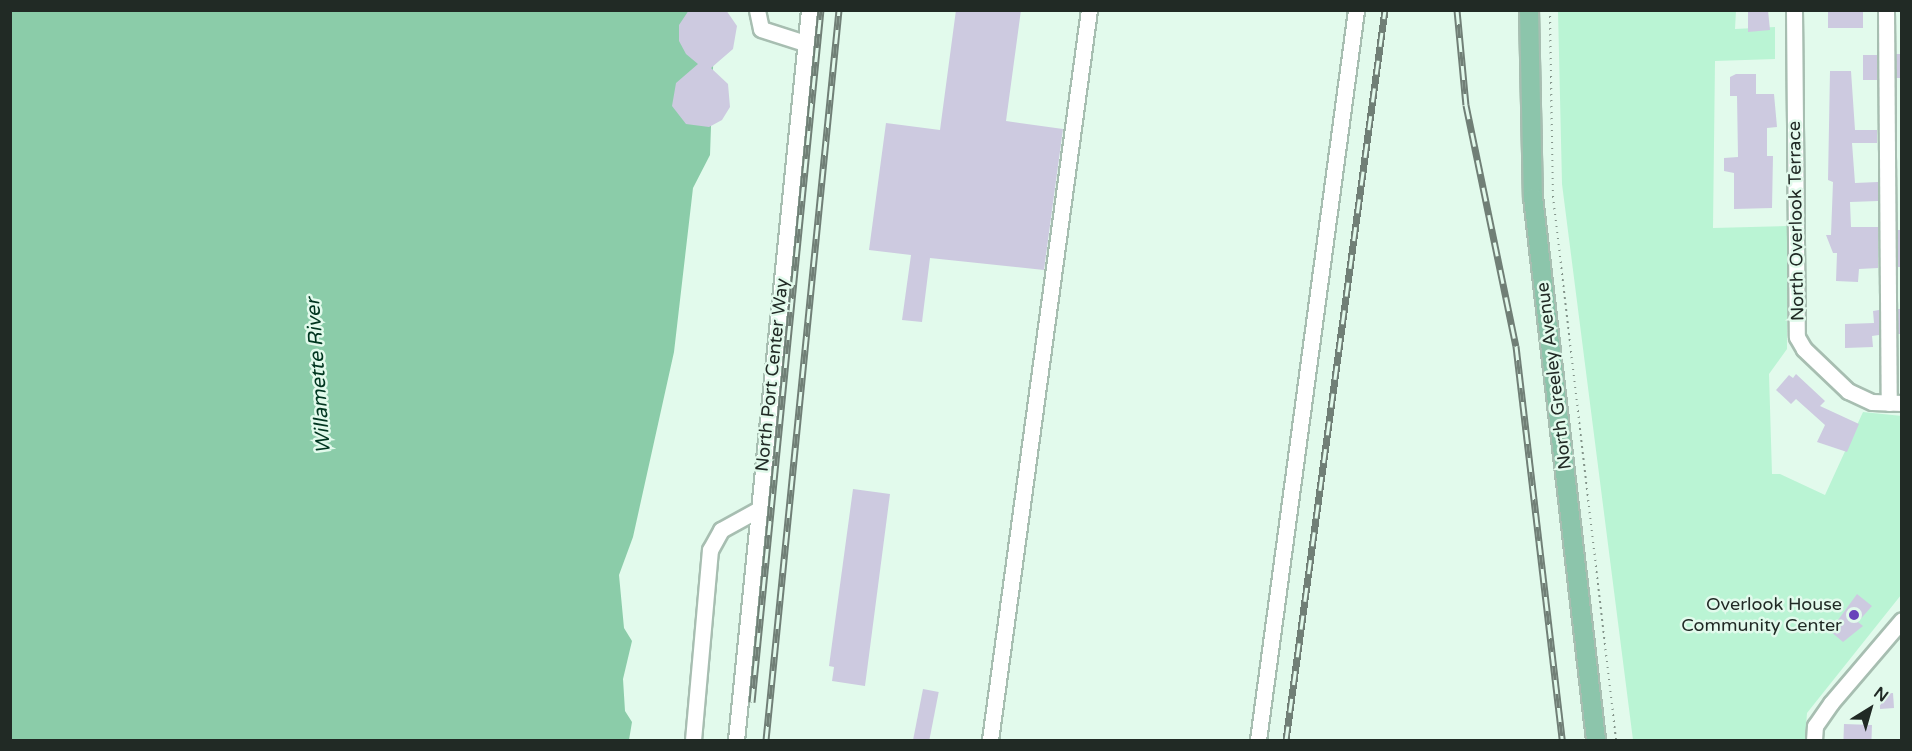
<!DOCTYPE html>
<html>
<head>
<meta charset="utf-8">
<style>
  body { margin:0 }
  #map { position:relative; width:1912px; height:751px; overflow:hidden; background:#e2faec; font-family:"Varela Round",sans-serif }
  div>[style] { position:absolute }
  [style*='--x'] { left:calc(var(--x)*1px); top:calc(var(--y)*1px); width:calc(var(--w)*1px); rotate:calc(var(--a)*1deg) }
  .green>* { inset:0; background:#baf4d4 }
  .water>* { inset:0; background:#8bcca9 }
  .building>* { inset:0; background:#cdcae0; transform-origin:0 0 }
  .path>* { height:2px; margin-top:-1px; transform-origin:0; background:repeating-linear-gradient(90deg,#83948a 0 1.5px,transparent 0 6px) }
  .roads { filter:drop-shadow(2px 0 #a7beb1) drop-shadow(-2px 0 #a7beb1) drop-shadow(0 2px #a7beb1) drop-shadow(0 -2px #a7beb1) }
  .minor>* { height:15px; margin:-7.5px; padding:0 7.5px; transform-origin:7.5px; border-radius:7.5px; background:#fff }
  .major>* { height:18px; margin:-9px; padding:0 9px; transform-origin:9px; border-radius:9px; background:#8cc5ab }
  .rail>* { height:7px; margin-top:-3.5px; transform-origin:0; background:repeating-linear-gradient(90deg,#e2faec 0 14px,#707f76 0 28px); box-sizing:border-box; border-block:2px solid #707f76 }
  .dots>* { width:16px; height:16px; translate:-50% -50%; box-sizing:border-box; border:3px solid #e2faec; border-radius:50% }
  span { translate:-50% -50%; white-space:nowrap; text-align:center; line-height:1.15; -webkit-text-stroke:5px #e2faec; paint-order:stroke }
  .street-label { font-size:18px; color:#212a25 }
  .poi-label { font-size:18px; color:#212a25 }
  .right { translate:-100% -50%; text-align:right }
  .water-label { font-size:20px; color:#00351f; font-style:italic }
  .frame { position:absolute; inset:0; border:12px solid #212a25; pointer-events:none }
  .north { position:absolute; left:1840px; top:679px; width:60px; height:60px; -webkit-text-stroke:4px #e2faec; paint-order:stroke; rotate:37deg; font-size:16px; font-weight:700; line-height:24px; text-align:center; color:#212a25 }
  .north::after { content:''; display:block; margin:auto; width:21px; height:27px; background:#212a25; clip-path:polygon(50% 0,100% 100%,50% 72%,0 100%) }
</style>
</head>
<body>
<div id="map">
  <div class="green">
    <i style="clip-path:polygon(1558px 11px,1736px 11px,1735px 29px,1775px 27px,1775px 59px,1715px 61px,1713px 228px,1788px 226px,1787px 349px,1769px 374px,1772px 474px,1780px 474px,1825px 495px,1863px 412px,1902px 416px,1901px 595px,1807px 713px,1805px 740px,1633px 740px,1562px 184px)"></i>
  </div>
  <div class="water">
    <i style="clip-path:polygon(10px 11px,715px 11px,710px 155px,693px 188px,674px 352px,633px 537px,619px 575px,624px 628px,632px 641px,623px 679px,625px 711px,632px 722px,629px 740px,11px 740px)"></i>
  </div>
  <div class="building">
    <i style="clip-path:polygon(689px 10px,726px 10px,737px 26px,733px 49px,711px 68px,728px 84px,730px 107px,722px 120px,709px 127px,686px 124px,672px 106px,676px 83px,698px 64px,686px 54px,679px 41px,679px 25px)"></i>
    <i style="clip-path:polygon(956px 10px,1021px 10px,1006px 121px,1063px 129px,1044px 270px,930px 258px,922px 322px,902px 320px,911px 255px,869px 250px,886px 123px,940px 130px)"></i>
    <i style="clip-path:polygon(1748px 10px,1768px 10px,1770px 30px,1748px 32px)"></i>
    <i style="left:1828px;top:10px;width:35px;height:18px"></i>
    <i style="left:1902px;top:54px;width:24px;height:6px;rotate:90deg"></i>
    <i style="left:1863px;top:55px;width:14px;height:25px"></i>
    <i style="clip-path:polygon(1830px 71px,1851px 71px,1855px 130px,1877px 130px,1877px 143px,1852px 143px,1855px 183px,1878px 182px,1878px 201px,1850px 202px,1851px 227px,1878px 227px,1878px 268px,1859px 269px,1858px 282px,1836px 281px,1837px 253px,1833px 253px,1826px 235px,1831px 235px,1833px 182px,1828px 180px)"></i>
    <i style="clip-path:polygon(1736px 74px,1756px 74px,1756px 94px,1774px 94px,1777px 127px,1767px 128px,1767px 156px,1773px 156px,1772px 208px,1734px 209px,1734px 173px,1724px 171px,1724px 158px,1738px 157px,1737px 96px,1730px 96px,1730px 77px)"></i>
    <i style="clip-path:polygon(1897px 230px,1902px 230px,1902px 267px,1898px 267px)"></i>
    <i style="left:1898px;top:309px;width:4px;height:25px"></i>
    <i style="clip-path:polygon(1879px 310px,1879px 335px,1872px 336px,1873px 347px,1845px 348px,1845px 324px,1874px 323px,1873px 311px)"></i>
    <i style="clip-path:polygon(1796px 374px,1825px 401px,1820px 406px,1859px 424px,1847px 452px,1817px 442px,1825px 425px,1796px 399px,1791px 404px,1776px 390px,1789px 375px,1793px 378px)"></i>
    <i style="clip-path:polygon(853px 489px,890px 494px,865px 686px,832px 681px,834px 667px,829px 666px)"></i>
    <i style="clip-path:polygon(1857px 594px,1872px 606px,1858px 622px,1863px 626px,1843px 642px,1830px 631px)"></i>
    <i style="left:923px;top:689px;width:16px;height:52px;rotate:11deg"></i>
    <i style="left:1893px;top:693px;width:15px;height:14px;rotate:86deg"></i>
    <i style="left:1844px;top:724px;width:28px;height:17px;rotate:2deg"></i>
  </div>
  <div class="path">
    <i style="--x:1550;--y:10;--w:186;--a:89.1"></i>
    <i style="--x:1553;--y:196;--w:548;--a:83.39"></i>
  </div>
  <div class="roads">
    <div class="minor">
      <i style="--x:757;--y:10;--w:19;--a:78"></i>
      <i style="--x:761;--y:29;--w:46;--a:17.7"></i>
      <i style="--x:1794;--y:10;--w:327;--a:89.5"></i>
      <i style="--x:1797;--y:337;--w:14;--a:60"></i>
      <i style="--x:1804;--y:349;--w:61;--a:43.7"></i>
      <i style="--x:1848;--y:391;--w:26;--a:25"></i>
      <i style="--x:1872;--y:402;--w:30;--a:2"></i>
      <i style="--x:1886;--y:10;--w:393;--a:89.6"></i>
      <i style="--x:693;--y:740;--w:191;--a:-84.9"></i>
      <i style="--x:710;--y:550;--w:23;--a:-61"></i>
      <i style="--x:721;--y:530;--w:43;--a:-28.9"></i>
      <i style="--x:736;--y:740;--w:734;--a:-84.29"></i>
      <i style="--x:990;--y:740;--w:737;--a:-82.28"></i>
      <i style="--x:1258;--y:740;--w:737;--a:-82.35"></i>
      <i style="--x:1814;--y:740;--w:14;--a:-86"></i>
      <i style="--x:1815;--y:726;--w:28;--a:-55"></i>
      <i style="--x:1831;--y:703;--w:109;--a:-49.5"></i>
    </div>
    <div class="major">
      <i style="--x:1529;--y:10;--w:187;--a:88.8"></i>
      <i style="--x:1533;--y:197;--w:547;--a:83.38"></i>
    </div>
  </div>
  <div class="rail">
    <i style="--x:1457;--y:10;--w:95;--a:84.6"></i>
    <i style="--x:1466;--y:105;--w:246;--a:78.3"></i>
    <i style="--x:1516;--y:346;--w:397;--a:83.3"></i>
    <i style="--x:752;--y:702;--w:695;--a:-84.31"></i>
    <i style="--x:766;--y:740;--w:734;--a:-84.29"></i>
    <i style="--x:1286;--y:740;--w:737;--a:-82.28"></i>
  </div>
  <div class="dots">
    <i style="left:1854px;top:615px;background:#6842bb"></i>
  </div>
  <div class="street-label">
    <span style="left:1796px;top:221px;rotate:-91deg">North Overlook Terrace</span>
    <span style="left:772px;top:375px;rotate:-84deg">North Port Center Way</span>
    <span style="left:1554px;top:376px;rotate:-97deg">North Greeley Avenue</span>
  </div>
  <div class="poi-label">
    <span class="right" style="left:1842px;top:615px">Overlook House<br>Community Center</span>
  </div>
  <div class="water-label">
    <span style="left:319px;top:376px;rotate:-94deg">Willamette River</span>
  </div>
  <div class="frame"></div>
  <div class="north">N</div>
</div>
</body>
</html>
